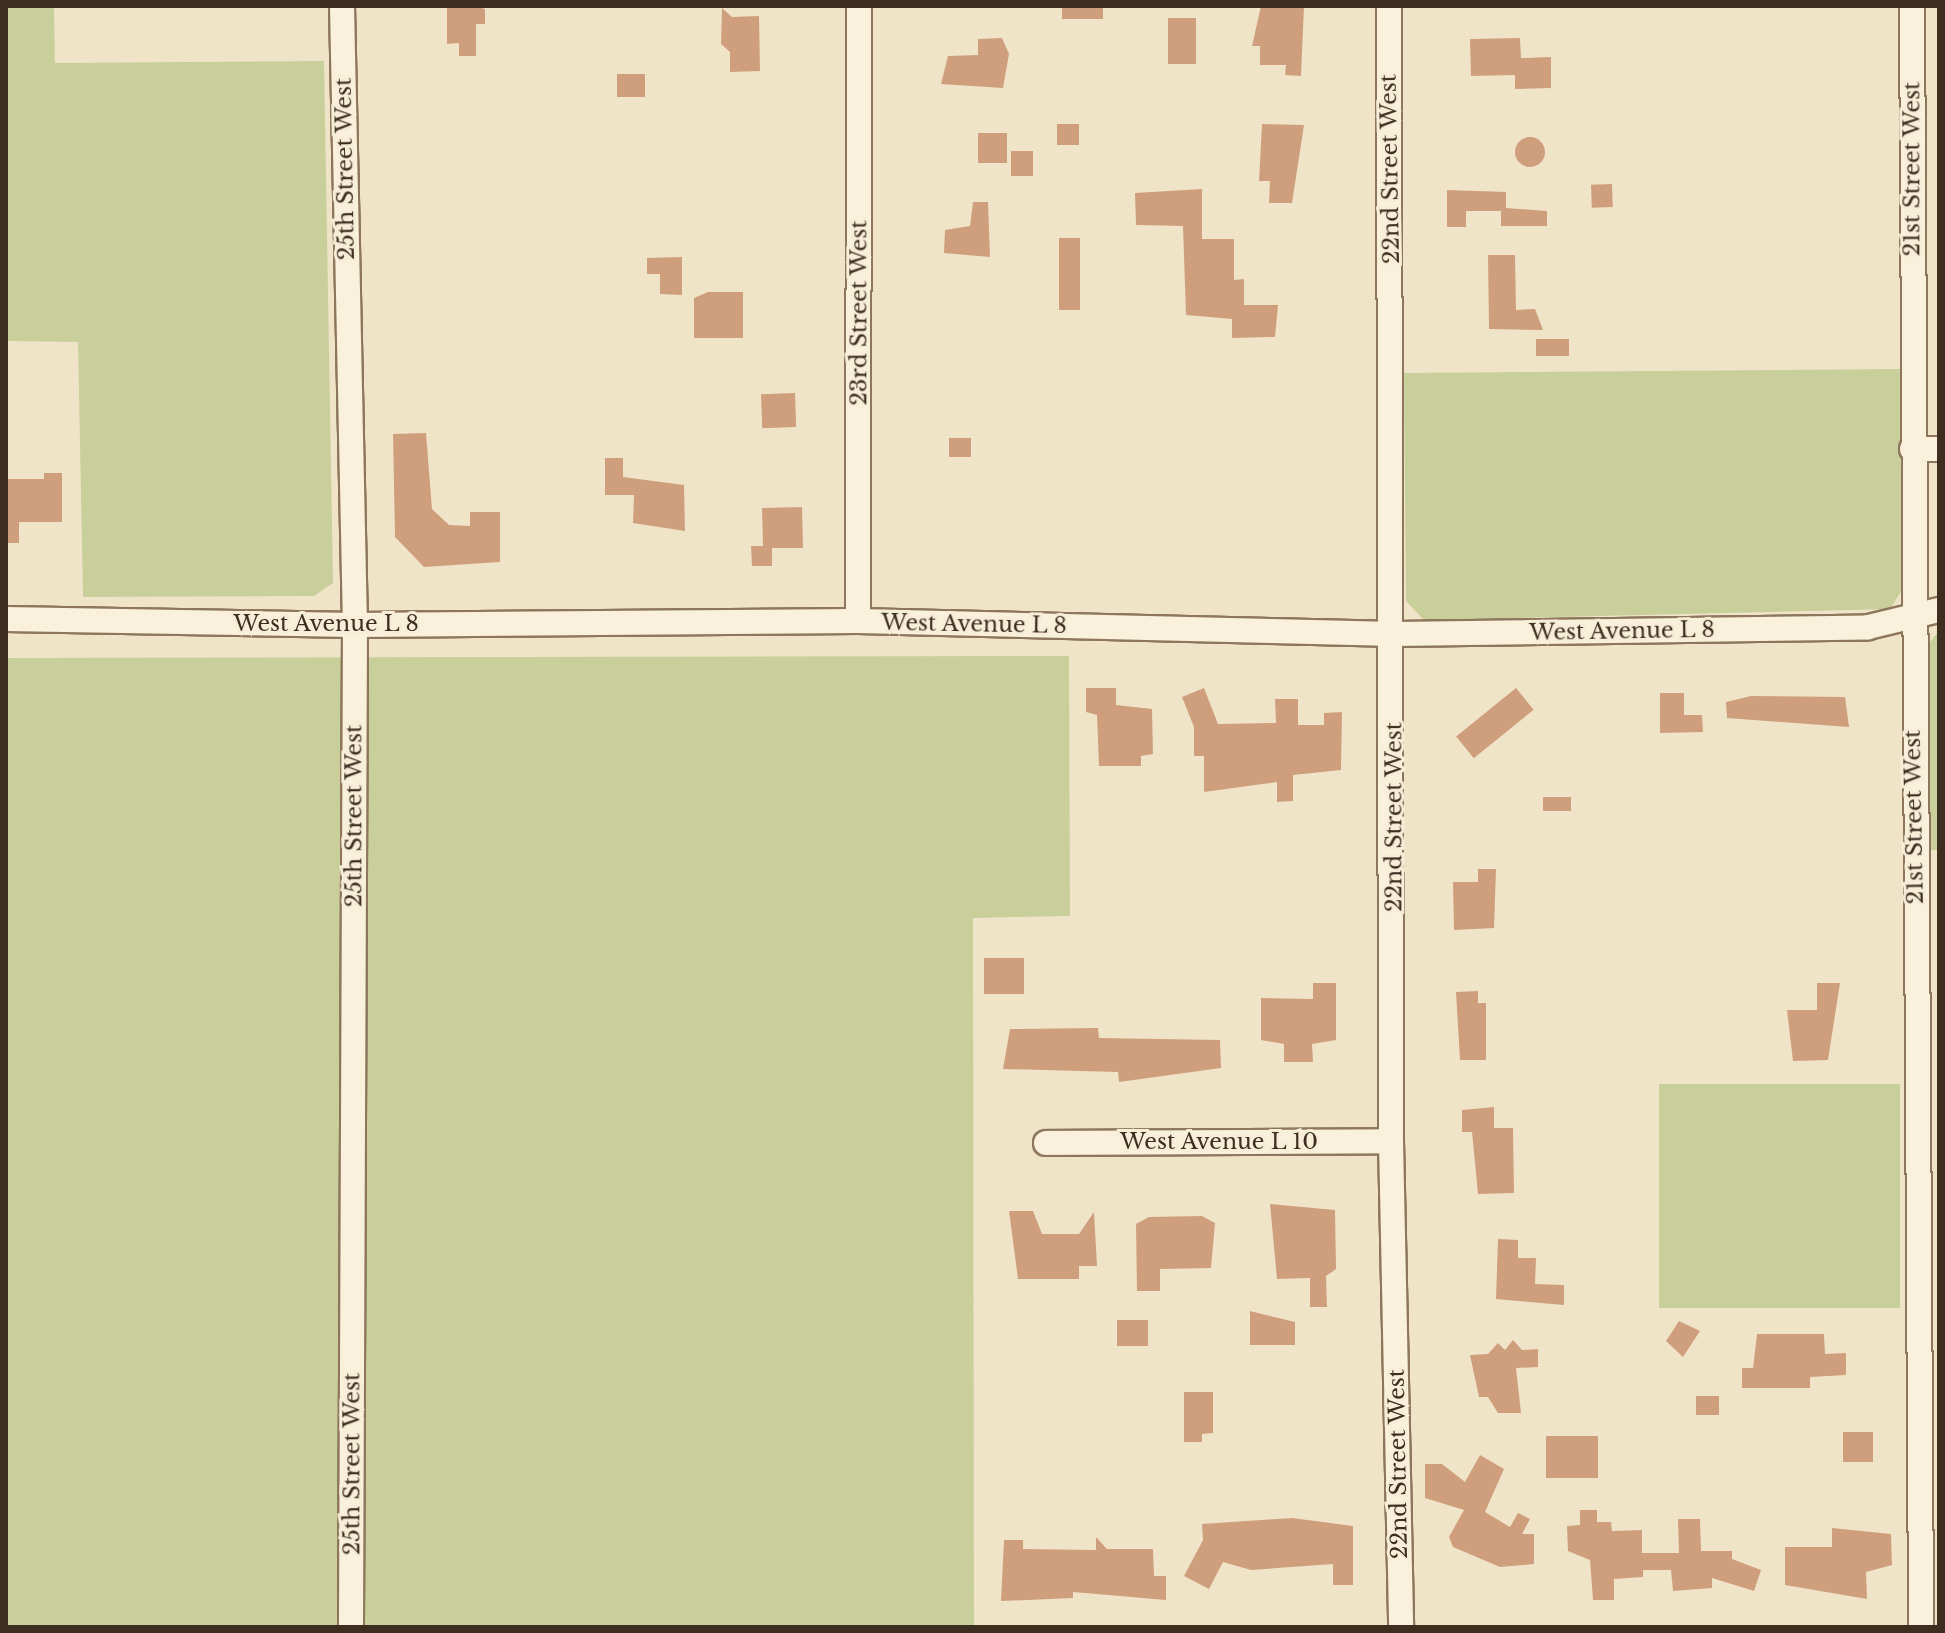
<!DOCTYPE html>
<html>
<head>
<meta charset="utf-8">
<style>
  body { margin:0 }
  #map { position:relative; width:1945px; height:1633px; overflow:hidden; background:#f0e4c8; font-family:"Libre Baskerville",serif }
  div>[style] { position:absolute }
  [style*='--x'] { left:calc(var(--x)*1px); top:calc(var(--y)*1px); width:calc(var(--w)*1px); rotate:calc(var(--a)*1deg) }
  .green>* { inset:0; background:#c9cf9b; transform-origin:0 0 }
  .building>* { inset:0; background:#cf9f7d; transform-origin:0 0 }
  .round { border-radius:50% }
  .roads { filter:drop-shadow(2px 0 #8d765c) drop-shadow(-2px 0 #8d765c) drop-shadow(0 2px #8d765c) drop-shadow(0 -2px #8d765c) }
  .minor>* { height:24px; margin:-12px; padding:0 12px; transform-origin:12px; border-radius:12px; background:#faf1dc }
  span { translate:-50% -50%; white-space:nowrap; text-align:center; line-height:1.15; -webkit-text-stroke:6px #f7eed8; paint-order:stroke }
  .street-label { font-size:22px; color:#3d2e20 }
  .frame { position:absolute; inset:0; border:8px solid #3d2e20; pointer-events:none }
</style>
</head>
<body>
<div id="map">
  <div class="green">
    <i style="clip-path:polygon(6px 6px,54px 6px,55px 63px,324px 61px,333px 583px,314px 596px,83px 597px,78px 342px,6px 341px)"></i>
    <i style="clip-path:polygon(1900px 369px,1902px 590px,1890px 609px,1435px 620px,1423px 619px,1406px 601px,1404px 373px)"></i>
    <i style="clip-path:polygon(1939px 631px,1939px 850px,1924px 850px,1922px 652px)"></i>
    <i style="clip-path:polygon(1069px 656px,1070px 916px,973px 918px,974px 1627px,6px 1627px,6px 658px)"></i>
    <i style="left:1659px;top:1084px;width:241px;height:224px"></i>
  </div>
  <div class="building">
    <i style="clip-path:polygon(474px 6px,485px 9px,485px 24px,476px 24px,476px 56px,459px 56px,459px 43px,447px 44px,447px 8px)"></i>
    <i style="left:1062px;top:6px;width:41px;height:13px"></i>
    <i style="clip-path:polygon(1261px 6px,1304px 6px,1301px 76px,1285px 75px,1286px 65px,1260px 65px,1260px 46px,1252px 46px)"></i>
    <i style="clip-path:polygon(722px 8px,732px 17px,759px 16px,760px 71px,730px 72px,730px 52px,721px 44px)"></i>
    <i style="left:1196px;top:18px;width:46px;height:28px;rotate:90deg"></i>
    <i style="clip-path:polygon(1002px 38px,1009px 54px,1003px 88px,941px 84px,948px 56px,978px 55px,978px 39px)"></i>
    <i style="clip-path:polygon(1520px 38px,1521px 58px,1551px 57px,1551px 88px,1515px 89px,1515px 75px,1471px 76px,1470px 39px)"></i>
    <i style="left:617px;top:74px;width:28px;height:23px"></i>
    <i style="left:1057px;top:124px;width:22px;height:21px"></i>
    <i style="clip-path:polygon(1262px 124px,1304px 125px,1292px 203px,1269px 203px,1270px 181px,1259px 181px)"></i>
    <i style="left:978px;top:133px;width:29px;height:30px"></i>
    <i class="round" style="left:1515px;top:137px;width:30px;height:30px"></i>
    <i style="left:1011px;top:151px;width:22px;height:25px"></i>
    <i style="left:1612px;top:184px;width:23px;height:21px;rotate:88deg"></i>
    <i style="clip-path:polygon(1202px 189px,1202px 239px,1234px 239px,1234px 280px,1244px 279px,1244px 305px,1278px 305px,1275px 337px,1232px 338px,1232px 319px,1186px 315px,1183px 226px,1136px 225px,1135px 193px)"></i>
    <i style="clip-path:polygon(1447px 190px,1506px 192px,1506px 208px,1547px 211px,1547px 226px,1501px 226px,1501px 211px,1466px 211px,1466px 227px,1447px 227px)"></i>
    <i style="clip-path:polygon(973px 202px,988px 202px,990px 257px,944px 253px,945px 230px,970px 226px)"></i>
    <i style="left:1080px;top:238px;width:72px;height:21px;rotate:90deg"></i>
    <i style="clip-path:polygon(1488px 255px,1515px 255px,1516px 310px,1535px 309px,1543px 330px,1489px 329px)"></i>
    <i style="clip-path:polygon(682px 257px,682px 295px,660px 294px,660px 274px,647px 274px,647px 258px)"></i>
    <i style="clip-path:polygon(708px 292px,743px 292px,743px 338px,694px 338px,694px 298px)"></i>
    <i style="left:1569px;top:339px;width:17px;height:33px;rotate:90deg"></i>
    <i style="left:795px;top:393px;width:34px;height:34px;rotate:88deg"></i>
    <i style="clip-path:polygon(426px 433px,432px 509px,449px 525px,470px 526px,470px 512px,500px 512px,500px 562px,424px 567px,395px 537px,393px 434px)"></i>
    <i style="left:949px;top:438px;width:22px;height:19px"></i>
    <i style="clip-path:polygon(605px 458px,623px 458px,623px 477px,684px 485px,685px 531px,633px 523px,634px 495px,605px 495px)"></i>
    <i style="clip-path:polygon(44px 473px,62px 473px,62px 522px,19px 522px,19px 543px,6px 543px,6px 479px,44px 479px)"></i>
    <i style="clip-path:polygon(802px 507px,803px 548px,772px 548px,772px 566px,752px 566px,751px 546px,763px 546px,762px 508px)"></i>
    <i style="clip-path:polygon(1086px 688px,1116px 688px,1116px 705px,1152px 709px,1153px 754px,1141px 756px,1141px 766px,1099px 766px,1097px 715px,1086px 712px)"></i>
    <i style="clip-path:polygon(1204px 688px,1218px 724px,1276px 723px,1275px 699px,1298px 699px,1298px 725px,1324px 725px,1324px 713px,1342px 712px,1341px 770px,1293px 775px,1293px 801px,1277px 802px,1277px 782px,1204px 792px,1204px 756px,1194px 756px,1194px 727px,1182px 697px)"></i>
    <i style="left:1516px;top:688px;width:28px;height:77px;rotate:51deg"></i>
    <i style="clip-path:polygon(1660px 693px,1684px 693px,1684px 715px,1702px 715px,1703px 732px,1660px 733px)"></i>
    <i style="clip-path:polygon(1751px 696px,1845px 697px,1849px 727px,1727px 718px,1726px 702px)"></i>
    <i style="left:1543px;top:797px;width:28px;height:14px"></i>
    <i style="clip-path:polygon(1478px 869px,1496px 869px,1494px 928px,1454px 930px,1453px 882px,1478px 882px)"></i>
    <i style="left:984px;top:958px;width:40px;height:36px"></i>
    <i style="clip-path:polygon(1313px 983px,1336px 983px,1336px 1040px,1312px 1044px,1313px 1062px,1284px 1062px,1284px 1044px,1261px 1040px,1261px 998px,1313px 999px)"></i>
    <i style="clip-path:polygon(1817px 983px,1840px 983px,1828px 1060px,1793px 1061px,1787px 1010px,1817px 1010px)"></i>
    <i style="clip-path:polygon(1478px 991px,1478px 1003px,1486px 1003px,1486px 1060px,1460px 1060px,1456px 992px)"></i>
    <i style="clip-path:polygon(1098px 1028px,1099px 1038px,1220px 1040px,1221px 1068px,1119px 1082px,1118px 1072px,1003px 1069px,1010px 1029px)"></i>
    <i style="clip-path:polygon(1494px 1107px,1494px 1128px,1513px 1128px,1514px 1193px,1478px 1194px,1472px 1132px,1462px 1132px,1462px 1110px)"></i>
    <i style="clip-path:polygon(1270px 1204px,1335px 1210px,1336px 1269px,1326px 1276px,1327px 1307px,1310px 1307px,1310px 1278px,1277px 1279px)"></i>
    <i style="clip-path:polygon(1009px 1211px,1033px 1211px,1042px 1234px,1079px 1234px,1094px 1212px,1097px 1266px,1079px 1266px,1079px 1279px,1018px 1279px)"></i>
    <i style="clip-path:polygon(1202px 1216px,1215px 1223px,1211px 1268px,1160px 1269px,1160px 1291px,1137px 1291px,1136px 1224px,1149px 1217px)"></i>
    <i style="clip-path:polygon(1498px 1239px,1518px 1240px,1518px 1258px,1536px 1258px,1535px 1284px,1564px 1285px,1564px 1305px,1496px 1299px)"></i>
    <i style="clip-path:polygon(1250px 1311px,1295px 1322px,1295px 1345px,1250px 1345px)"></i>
    <i style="left:1148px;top:1320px;width:26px;height:31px;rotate:90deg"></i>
    <i style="clip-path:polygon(1679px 1321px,1700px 1331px,1683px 1357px,1666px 1341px)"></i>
    <i style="clip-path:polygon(1757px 1334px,1824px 1334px,1825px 1354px,1846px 1353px,1846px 1375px,1810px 1377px,1810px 1388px,1742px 1388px,1742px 1368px,1753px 1368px)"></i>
    <i style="clip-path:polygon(1513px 1340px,1522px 1350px,1538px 1349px,1538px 1367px,1516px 1368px,1521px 1413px,1498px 1413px,1488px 1397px,1479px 1397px,1470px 1355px,1488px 1354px,1498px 1343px,1505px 1350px)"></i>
    <i style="clip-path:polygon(1184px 1392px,1213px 1392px,1213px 1433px,1202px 1434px,1202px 1442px,1184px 1442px)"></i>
    <i style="left:1696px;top:1396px;width:23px;height:19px"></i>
    <i style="left:1843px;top:1432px;width:30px;height:30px"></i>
    <i style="left:1546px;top:1436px;width:52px;height:42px"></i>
    <i style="clip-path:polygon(1480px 1455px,1504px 1469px,1485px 1512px,1510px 1527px,1518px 1513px,1530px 1519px,1522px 1534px,1534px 1534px,1534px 1564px,1500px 1567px,1453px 1547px,1449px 1537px,1464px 1510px,1425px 1498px,1425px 1464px,1442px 1464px,1465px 1482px)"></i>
    <i style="clip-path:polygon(1580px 1510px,1597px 1510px,1597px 1522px,1611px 1522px,1612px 1531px,1642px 1530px,1642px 1553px,1679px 1553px,1678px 1519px,1700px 1519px,1701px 1551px,1732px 1551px,1732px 1559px,1761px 1570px,1754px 1591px,1712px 1578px,1712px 1588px,1673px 1591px,1671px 1570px,1643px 1570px,1643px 1577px,1614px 1579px,1614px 1600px,1593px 1600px,1590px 1560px,1568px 1551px,1567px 1526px,1580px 1525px)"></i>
    <i style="clip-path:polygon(1292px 1518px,1353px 1526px,1353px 1585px,1333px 1585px,1333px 1564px,1251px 1570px,1223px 1562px,1209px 1589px,1184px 1576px,1203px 1540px,1202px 1524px)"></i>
    <i style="clip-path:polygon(1832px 1528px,1891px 1534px,1892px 1565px,1866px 1572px,1867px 1599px,1785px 1585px,1785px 1547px,1832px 1547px)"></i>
    <i style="clip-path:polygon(1096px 1537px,1107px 1549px,1153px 1549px,1154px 1576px,1166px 1576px,1166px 1600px,1073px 1592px,1073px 1598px,1001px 1601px,1004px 1540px,1023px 1540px,1023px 1549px,1096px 1550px)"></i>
  </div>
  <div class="roads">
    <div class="minor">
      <i style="--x:342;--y:6;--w:619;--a:88.8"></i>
      <i style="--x:355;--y:625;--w:1002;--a:90.23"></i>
      <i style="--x:1389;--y:6;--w:1135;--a:89.9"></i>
      <i style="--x:1391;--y:1141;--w:486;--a:88.8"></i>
      <i style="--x:1912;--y:6;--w:1621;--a:89.68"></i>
      <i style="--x:1912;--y:449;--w:27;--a:0"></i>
      <i style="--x:6;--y:619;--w:349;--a:1"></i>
      <i style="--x:355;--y:625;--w:503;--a:-0.46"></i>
      <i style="--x:858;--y:621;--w:537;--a:1.39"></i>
      <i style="--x:1395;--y:634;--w:473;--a:-0.8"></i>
      <i style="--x:1868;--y:627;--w:73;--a:-13.5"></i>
      <i style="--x:858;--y:621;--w:615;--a:-89.91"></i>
      <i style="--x:1046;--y:1143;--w:345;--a:-0.3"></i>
    </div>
  </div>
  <div class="street-label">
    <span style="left:345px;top:169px;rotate:-91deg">25th Street West</span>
    <span style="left:1390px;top:169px;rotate:-91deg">22nd Street West</span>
    <span style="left:1912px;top:169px;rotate:-90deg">21st Street West</span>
    <span style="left:859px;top:313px;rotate:-90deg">23rd Street West</span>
    <span style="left:326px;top:624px">West Avenue L 8</span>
    <span style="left:974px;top:624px;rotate:1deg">West Avenue L 8</span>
    <span style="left:1622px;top:631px;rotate:-1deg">West Avenue L 8</span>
    <span style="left:354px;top:816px;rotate:-90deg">25th Street West</span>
    <span style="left:1394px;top:817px;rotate:-90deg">22nd Street West</span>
    <span style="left:1914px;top:817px;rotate:-91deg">21st Street West</span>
    <span style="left:1219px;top:1142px">West Avenue L 10</span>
    <span style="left:352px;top:1464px;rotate:-90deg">25th Street West</span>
    <span style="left:1398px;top:1464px;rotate:-91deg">22nd Street West</span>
  </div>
  <div class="frame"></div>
</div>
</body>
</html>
